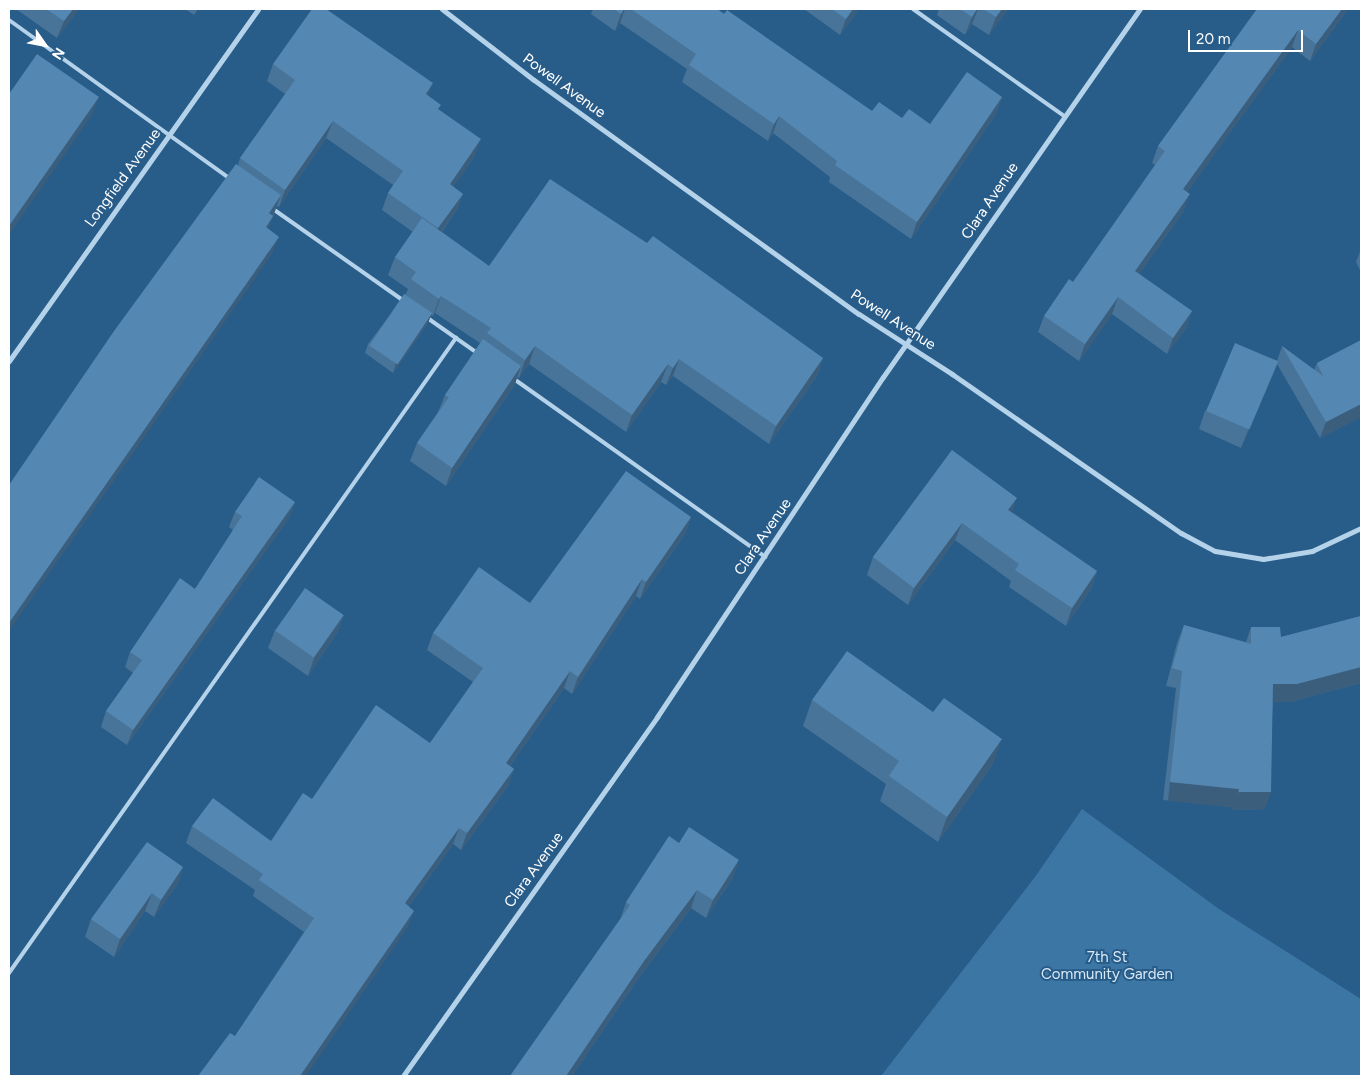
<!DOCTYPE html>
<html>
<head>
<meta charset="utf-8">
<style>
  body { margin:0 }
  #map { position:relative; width:1370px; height:1085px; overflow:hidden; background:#285c89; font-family:Figtree,sans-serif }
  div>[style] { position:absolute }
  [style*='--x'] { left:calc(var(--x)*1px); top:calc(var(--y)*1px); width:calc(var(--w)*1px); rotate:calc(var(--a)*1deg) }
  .green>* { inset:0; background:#3c76a5 }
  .service>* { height:4px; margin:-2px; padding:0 2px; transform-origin:2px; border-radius:2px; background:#b4d2e9 }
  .minor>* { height:5px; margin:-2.5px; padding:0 2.5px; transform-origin:2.5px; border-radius:2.5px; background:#b4d2e9 }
  .wall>* { inset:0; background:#487499 }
  .shaded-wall>* { inset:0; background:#3b5e7d; transform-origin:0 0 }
  .building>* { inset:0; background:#5487b2; transform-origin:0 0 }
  span { translate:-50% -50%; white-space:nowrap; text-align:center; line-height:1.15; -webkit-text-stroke:4px #285c89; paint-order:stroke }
  .street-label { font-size:15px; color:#fff }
  .park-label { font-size:15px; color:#d8e9f7 }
  .frame { position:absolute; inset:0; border:10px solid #fff; pointer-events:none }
  .north { position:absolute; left:20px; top:20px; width:50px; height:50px; -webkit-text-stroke:4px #285c89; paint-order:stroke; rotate:123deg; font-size:14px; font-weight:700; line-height:20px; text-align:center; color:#fff }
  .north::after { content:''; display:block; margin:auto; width:18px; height:22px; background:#fff; clip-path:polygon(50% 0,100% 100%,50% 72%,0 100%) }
  .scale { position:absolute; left:1188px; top:30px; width:115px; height:22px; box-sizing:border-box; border:2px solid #fff; border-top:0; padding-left:6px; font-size:15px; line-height:18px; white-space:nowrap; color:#fff; -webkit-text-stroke:4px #285c89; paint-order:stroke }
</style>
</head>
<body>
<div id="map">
  <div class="green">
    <i style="clip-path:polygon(1082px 809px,1219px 909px,1361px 999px,1361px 1076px,881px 1076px,1035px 877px)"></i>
  </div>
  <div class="service">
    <i style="--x:913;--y:9;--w:185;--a:35.3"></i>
    <i style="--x:9;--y:20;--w:272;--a:35.7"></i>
    <i style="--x:273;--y:209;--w:160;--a:35.1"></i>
    <i style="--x:426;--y:317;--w:62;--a:35.2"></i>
    <i style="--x:514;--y:379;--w:308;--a:35.3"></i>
    <i style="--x:9;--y:973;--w:777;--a:-54.86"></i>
  </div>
  <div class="minor">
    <i style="--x:442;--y:9;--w:116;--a:37.7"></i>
    <i style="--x:534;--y:80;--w:400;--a:35.8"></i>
    <i style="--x:859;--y:314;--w:111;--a:32.8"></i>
    <i style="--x:952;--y:374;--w:279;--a:34.8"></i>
    <i style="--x:1181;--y:533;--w:38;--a:28"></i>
    <i style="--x:1215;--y:551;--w:49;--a:9.5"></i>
    <i style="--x:1263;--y:559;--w:50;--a:-9.3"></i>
    <i style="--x:1312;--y:551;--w:54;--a:-25.1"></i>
    <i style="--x:9;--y:361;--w:431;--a:-54.7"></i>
    <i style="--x:403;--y:1076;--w:440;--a:-54.7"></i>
    <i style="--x:657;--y:717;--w:408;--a:-56.4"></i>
    <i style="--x:883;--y:377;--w:449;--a:-55.1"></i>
  </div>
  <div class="wall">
    <i style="clip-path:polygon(16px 9px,79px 9px,57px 38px)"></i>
    <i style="clip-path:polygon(185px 9px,198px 9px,194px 15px)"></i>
    <i style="clip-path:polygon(593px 9px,717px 9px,872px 111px,902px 118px,930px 124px,1002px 97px,996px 114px,911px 239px,829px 182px,830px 177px,773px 133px,768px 141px,682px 82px,687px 69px,620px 23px,615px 31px,591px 14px)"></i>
    <i style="clip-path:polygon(804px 9px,859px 9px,840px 35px)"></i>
    <i style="clip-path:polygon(939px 9px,1008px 9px,989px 35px,972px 24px,965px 35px,937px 15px)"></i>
    <i style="clip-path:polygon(1257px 9px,1348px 9px,1310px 61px,1292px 47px,1187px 192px,1184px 211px,1139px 274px,1192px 311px,1186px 328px,1167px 354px,1112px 314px,1079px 361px,1038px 332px,1044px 316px,1073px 282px,1155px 165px,1152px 163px,1158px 146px)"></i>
    <i style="clip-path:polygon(273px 64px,428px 96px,475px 156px,453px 187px,463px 194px,457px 210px,442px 232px,489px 266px,647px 243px,823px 358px,817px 376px,769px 444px,673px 376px,666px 385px,661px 382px,626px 432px,529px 364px,519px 378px,517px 377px,515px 384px,446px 486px,410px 461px,417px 443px,438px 412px,445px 395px,480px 343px,435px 313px,433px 316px,431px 315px,428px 323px,393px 373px,365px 353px,368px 344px,405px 295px,408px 289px,388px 275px,395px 257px,413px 232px,382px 210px,388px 193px,393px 185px,326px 138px,279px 207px,277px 206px,268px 229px,272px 254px,238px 165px,240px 158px,285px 94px,267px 81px)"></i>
    <i style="clip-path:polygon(1361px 249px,1361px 272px,1356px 262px)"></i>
    <i style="clip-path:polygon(1361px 340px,1361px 417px,1320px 438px,1277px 364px,1271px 379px,1241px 448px,1199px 429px,1205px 411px,1277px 361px,1282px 346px,1314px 370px,1317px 363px)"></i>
    <i style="clip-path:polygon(952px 450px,1012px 512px,1097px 571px,1091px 589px,1066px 626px,1009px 587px,1011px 581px,955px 540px,908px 605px,867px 575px,873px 557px)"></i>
    <i style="clip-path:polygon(295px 502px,289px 518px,127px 745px,101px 727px,106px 711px,133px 673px,125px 667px,130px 652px,195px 589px,233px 530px,229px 527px,235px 512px)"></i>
    <i style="clip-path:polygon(691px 517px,685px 534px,640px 599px,636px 596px,572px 694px,564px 688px,510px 766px,514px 769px,508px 786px,461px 850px,453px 844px,409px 906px,408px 927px,235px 1036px,304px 932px,253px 896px,255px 890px,186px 843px,192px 826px,271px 841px,312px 799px,430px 743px,473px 682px,427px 650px,433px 633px,530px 603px)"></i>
    <i style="clip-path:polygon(344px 615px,337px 633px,308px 676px,268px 648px,275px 630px)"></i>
    <i style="clip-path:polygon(1361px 616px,1361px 683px,1290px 702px,1273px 702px,1265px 809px,1233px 810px,1233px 807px,1163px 800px,1176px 688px,1166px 686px,1177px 643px,1184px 625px,1246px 642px,1251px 627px,1281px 637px)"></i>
    <i style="clip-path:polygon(812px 700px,993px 764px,938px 842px,880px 801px,886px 784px,803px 726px)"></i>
    <i style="clip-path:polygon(183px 867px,177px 885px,154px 917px,145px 911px,114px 957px,85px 937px,91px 919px)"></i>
    <i style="clip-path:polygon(733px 878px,706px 918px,691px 908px,638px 979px,572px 1076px,510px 1076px,620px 920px,626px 902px)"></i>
  </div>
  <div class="shaded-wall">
    <i style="clip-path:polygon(73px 9px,79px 9px,57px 38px,64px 21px)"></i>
    <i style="clip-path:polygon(624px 9px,625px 9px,620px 23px,615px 31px,621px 14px)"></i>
    <i style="clip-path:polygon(853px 9px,859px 9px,840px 35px,846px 19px)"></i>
    <i style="clip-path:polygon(977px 9px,978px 9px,972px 24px,965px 35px,972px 17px)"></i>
    <i style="clip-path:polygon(1002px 9px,1008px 9px,989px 35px,996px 17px)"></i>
    <i style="clip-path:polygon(1342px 9px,1348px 9px,1310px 61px,1316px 44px)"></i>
    <i style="clip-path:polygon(1298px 30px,1292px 47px,1177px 206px,1183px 189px)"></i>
    <i style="clip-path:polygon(433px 83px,427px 100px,426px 94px)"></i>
    <i style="clip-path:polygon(99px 97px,92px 115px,9px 235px,9px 226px)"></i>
    <i style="clip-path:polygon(1002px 97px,996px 114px,911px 239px,917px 222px)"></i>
    <i style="clip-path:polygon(779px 116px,773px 133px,768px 141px,774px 124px)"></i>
    <i style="clip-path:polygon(333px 121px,326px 138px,279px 207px,285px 190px)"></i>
    <i style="clip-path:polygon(481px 139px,475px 156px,444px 201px,450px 184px)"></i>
    <i style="clip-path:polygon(463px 194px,457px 210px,432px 245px,438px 228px)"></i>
    <i style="clip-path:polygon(1190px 194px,1184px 211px,1129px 288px,1135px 271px)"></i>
    <i style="clip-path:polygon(281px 195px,274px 213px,262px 231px,269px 213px)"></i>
    <i style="clip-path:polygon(273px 216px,266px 234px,266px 227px)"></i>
    <i style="clip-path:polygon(279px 237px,272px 254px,9px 631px,9px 623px)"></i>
    <i style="clip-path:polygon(441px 296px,435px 313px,433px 316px,439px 299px)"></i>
    <i style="clip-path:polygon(1118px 297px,1112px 314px,1079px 361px,1085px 344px)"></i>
    <i style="clip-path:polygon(1192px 311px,1186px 328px,1167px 354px,1173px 338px)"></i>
    <i style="clip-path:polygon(432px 313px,428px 323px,393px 373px,396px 363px)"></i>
    <i style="clip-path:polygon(535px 346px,529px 364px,519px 378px,525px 360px)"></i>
    <i style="clip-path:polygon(823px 358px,817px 376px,769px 444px,776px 426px)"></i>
    <i style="clip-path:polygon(679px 359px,673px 376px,666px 385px,673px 368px)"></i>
    <i style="clip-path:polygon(1278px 361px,1271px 379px,1241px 448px,1248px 430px)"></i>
    <i style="clip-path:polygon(668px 364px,661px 382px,626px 432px,632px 415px)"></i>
    <i style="clip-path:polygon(521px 366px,515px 384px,446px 486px,452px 468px)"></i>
    <i style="clip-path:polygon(1361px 404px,1361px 417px,1320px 438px,1326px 422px)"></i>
    <i style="clip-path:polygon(1017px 498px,1011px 516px,1008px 510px)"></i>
    <i style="clip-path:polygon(295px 502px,289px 518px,127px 745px,133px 730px)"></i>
    <i style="clip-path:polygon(691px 517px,685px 534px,640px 599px,646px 582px)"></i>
    <i style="clip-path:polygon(962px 523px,955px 540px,908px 605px,914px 588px)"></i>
    <i style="clip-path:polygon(1097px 571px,1091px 589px,1066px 626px,1072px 608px)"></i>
    <i style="clip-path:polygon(642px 579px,636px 596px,572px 694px,578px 677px)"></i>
    <i style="clip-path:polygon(344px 615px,337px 633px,308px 676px,314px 658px)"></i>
    <i style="clip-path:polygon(1361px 667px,1361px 683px,1290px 702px,1267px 702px,1273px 684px)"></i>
    <i style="clip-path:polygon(570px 671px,564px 688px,500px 780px,506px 763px)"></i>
    <i style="clip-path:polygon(1002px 739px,993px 764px,938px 842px,947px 817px)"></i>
    <i style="clip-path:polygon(514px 769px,508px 786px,461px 850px,467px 833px)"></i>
    <i style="left:1170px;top:782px;width:69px;height:19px;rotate:6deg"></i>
    <i style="clip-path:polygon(1239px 792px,1271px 792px,1265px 809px,1233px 810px)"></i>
    <i style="clip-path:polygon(459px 828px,453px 844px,399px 920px,405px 903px)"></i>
    <i style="clip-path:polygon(739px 860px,733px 878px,706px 918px,713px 900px)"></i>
    <i style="clip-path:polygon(183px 867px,177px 885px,154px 917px,161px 900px)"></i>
    <i style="clip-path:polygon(697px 890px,691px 908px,638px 979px,572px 1076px,566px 1076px,644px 961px)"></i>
    <i style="clip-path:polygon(152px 893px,145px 911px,114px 957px,120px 939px)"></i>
    <i style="clip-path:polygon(414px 911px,408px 927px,306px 1076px,300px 1076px)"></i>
  </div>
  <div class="building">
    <i style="clip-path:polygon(46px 9px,73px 9px,64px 21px)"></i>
    <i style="clip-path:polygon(312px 9px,326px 9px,433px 83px,426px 94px,441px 105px,438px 109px,481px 139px,450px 184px,463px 194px,438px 228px,388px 193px,403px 171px,333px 121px,285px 190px,240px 158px,295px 80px,273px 64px)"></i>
    <i style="clip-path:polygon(614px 9px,624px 9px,621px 14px)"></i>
    <i style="clip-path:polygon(631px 9px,717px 9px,724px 14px,727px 10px,872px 111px,879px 102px,902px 118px,909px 109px,930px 124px,967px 72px,1002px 97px,917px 222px,835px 165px,837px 161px,779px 116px,774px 124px,689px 65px,696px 54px)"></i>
    <i style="clip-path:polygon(832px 9px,853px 9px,846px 19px)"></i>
    <i style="clip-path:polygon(960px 9px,977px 9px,972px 17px)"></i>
    <i style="clip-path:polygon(983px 9px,1002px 9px,996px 17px)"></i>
    <i style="clip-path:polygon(1257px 9px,1342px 9px,1316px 44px,1298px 30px,1183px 189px,1190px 194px,1135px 271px,1192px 311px,1173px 338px,1118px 297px,1085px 344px,1044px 316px,1069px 279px,1073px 282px,1165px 151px,1158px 146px)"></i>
    <i style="clip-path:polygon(37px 54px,99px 97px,9px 226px,9px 94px)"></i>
    <i style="clip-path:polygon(236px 164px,281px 195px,269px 213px,273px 216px,266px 227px,279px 237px,9px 623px,9px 485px,114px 331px)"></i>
    <i style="clip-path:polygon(550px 179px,647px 243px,653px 236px,823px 358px,776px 426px,679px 359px,673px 368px,668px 364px,632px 415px,535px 346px,525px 360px,487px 333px,491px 328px,441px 296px,439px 299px,411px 279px,416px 272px,395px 257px,422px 218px,489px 266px)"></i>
    <i style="left:404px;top:294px;width:34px;height:62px;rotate:34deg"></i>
    <i style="clip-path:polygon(483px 339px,521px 366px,452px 468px,417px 443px,449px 397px,445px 395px)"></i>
    <i style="clip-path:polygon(1361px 340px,1361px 404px,1326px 422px,1282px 346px,1323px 376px,1317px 363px)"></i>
    <i style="left:1235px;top:343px;width:47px;height:74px;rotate:23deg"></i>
    <i style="clip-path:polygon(952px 450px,1017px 498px,1008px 510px,1097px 571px,1072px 608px,1015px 570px,1019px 564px,962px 523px,914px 588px,873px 557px)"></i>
    <i style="clip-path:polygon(626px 471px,691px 517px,646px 582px,642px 579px,578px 677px,570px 671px,506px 763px,514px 769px,467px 833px,459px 828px,405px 903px,414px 911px,300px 1076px,198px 1076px,230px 1033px,235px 1036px,314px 918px,259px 880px,263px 874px,192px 826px,213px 798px,271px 841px,303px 793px,312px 799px,376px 705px,430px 743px,483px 668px,433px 633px,479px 567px,530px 603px)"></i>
    <i style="clip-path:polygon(259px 477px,295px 502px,133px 730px,106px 711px,142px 660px,130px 652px,180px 578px,195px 589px,242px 516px,235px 512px)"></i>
    <i style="left:305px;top:588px;width:47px;height:52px;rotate:35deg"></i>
    <i style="clip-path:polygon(1361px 616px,1361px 667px,1297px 684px,1273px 684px,1271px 792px,1239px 792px,1239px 789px,1170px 782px,1182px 671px,1172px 668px,1184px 625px,1251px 644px,1251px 627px,1280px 627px,1281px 637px)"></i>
    <i style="clip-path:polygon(847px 651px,933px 712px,944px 698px,1002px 739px,947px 817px,889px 776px,899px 761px,812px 700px)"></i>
    <i style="clip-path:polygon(689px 827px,739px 860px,713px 900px,697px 890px,644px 961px,566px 1076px,510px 1076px,630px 905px,626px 902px,669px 836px,679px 843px)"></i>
    <i style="clip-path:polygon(147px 842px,183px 867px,161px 900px,152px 893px,120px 939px,91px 919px)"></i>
  </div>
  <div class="street-label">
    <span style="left:564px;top:86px;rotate:36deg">Powell Avenue</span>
    <span style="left:123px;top:178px;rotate:-54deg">Longfield Avenue</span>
    <span style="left:990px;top:201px;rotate:-56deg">Clara Avenue</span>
    <span style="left:893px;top:320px;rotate:33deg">Powell Avenue</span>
    <span style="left:763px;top:537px;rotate:-56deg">Clara Avenue</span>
    <span style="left:534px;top:870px;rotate:-54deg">Clara Avenue</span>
  </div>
  <div class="park-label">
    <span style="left:1107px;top:966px">7th St<br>Community Garden</span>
  </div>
  <div class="frame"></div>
  <div class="north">N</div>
  <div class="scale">20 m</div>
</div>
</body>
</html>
